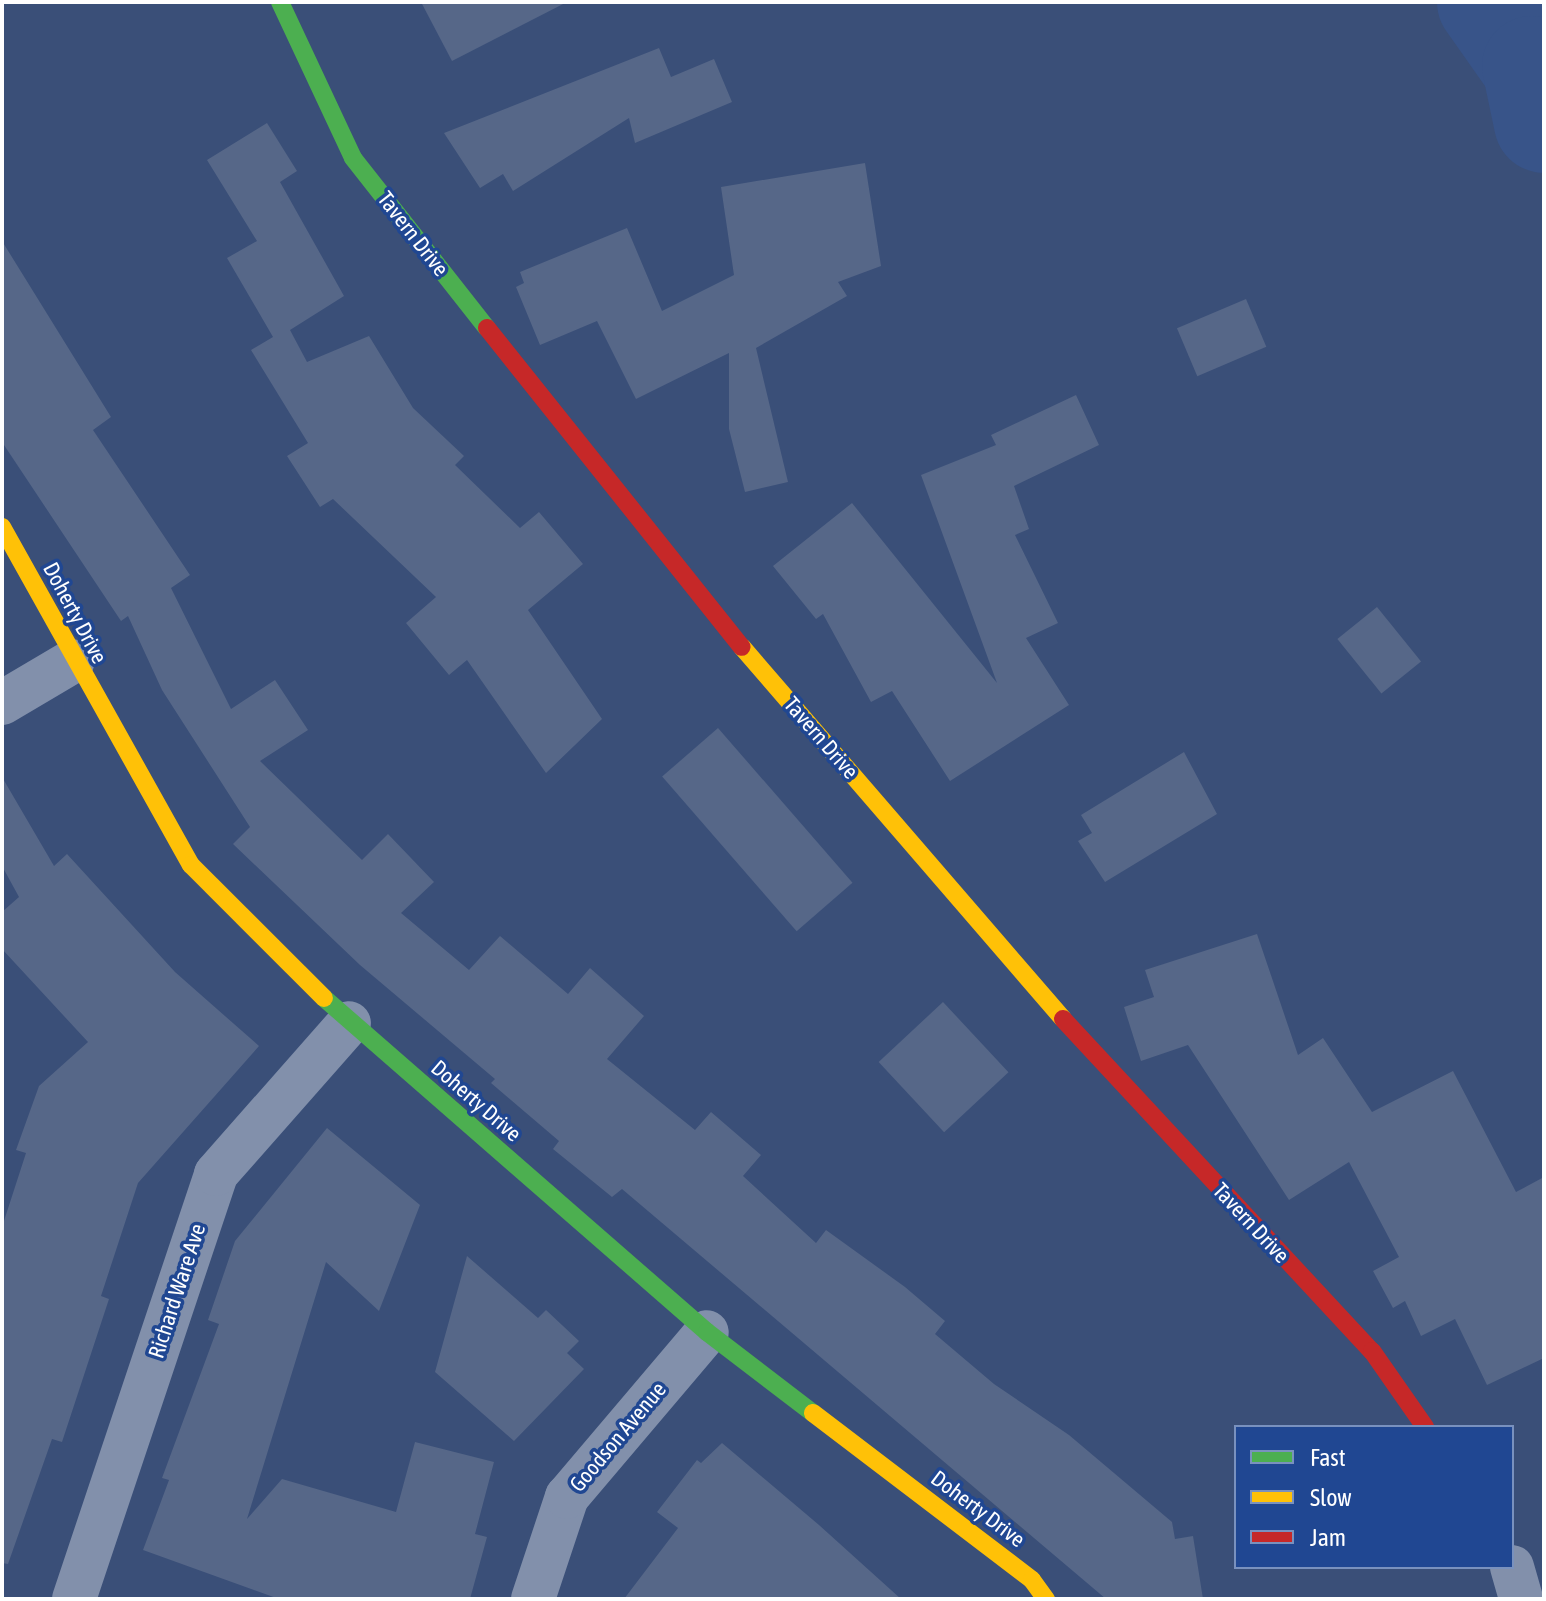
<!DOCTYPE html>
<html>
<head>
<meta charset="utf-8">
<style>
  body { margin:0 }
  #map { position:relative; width:1546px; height:1601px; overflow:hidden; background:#3a4f78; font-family:"Asap Condensed",sans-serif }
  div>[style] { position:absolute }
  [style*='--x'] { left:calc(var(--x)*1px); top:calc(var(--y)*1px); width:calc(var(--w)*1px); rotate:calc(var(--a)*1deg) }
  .river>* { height:100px; margin:-50px; padding:0 50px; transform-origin:50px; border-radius:50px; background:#385489 }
  .building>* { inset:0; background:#566788; transform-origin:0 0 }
  .street>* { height:44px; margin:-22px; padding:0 22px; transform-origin:22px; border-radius:22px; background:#8290ab }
  .fast>* { height:18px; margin:-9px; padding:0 9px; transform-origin:9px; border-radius:9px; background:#4caf50 }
  .slow>* { height:18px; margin:-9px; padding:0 9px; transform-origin:9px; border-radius:9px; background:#ffc107 }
  .jam>* { height:18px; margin:-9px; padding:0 9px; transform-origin:9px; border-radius:9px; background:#c62828 }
  span { translate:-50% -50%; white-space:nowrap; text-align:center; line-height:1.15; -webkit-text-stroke:7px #204792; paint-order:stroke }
  .street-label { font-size:22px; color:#fff }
  .frame { position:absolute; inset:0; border:4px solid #fff; pointer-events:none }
  .legend { position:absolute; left:1234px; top:1425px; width:280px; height:144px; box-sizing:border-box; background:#204792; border:2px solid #7991be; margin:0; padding:10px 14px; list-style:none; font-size:24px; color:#fff }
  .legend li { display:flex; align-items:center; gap:16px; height:40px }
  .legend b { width:40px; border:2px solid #7991be }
</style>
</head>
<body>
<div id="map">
  <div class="river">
    <i style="--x:1487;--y:2;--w:78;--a:54.9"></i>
    <i style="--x:1532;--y:66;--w:58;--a:78.1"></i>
  </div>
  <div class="building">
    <i style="clip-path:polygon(421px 2px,567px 2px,452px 61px)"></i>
    <i style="clip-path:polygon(659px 48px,671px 77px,714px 59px,732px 102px,635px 143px,629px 118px,513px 191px,503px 174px,480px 188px,444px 133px)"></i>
    <i style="clip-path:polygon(267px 123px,297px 171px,280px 182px,344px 296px,290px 330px,307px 362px,369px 336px,413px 408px,464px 456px,455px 465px,520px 528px,539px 512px,583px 564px,528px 610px,602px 719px,546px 773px,467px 660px,449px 675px,406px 623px,436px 597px,333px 499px,320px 507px,287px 456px,308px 443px,251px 350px,273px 337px,227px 258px,257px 241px,207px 160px)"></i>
    <i style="clip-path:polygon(865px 163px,881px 266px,838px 282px,847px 296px,756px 348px,788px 482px,745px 492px,729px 429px,729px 353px,636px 399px,597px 321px,540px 345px,516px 287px,524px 283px,520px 272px,627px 228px,662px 311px,734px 275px,721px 187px)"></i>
    <i style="clip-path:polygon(2px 241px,111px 417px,93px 430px,190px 575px,171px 588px,231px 709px,275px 680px,308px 730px,260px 761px,362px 860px,388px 834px,434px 882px,401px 913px,469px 970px,500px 936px,568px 994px,590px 968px,644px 1016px,607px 1059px,695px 1130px,711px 1112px,761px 1155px,743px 1176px,816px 1243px,826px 1230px,905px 1287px,945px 1321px,935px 1334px,994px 1384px,1069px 1435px,1172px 1522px,1175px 1539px,1193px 1536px,1203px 1599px,1106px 1599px,622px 1189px,612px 1197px,553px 1149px,559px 1141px,491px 1083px,495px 1079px,360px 965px,233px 844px,250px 827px,162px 690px,128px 616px,121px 621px,2px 442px)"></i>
    <i style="left:1246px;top:299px;width:52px;height:75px;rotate:67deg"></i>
    <i style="clip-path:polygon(1076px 395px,1099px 445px,1014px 486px,1029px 529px,1015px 535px,1058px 623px,1026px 638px,1069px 705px,950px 781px,892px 691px,871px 702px,823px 614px,816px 619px,773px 566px,852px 503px,997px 683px,921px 475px,996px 445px,991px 435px)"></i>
    <i style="left:1377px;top:607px;width:70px;height:51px;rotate:51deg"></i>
    <i style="left:718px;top:728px;width:205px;height:74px;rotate:49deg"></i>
    <i style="clip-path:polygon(1184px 752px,1217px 814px,1105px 882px,1078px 841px,1092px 833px,1081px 815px)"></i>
    <i style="clip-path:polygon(2px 777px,54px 866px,67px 854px,175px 972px,259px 1046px,138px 1183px,101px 1296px,109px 1299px,62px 1442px,52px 1439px,8px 1564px,2px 1563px,2px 1227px,26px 1153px,16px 1150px,39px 1086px,88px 1042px,2px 949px,2px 912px,19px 897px,2px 866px)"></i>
    <i style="clip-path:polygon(1257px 934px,1298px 1055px,1323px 1038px,1372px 1112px,1453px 1071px,1516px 1192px,1544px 1177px,1544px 1358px,1487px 1385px,1455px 1319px,1421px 1336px,1405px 1301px,1393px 1308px,1373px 1271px,1399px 1257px,1349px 1162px,1289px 1200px,1188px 1045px,1141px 1061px,1124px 1007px,1154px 997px,1145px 970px)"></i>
    <i style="left:943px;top:1002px;width:96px;height:88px;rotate:47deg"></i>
    <i style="clip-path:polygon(327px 1128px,420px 1205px,379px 1311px,326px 1262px,247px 1519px,282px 1479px,396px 1512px,415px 1442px,494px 1462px,475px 1534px,487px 1537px,470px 1599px,279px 1599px,143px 1550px,169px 1480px,162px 1478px,219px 1324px,208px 1320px,235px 1241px)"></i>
    <i style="clip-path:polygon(467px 1256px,538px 1318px,546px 1310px,579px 1341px,567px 1353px,584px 1369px,514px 1441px,435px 1372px)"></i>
    <i style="clip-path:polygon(722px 1443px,819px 1525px,901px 1599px,624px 1599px,678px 1528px,657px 1512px,697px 1460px,701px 1463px)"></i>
  </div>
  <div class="street">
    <i style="--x:2;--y:703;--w:82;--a:-30.6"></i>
    <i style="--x:1512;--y:1567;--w:33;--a:74"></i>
    <i style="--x:74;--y:1599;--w:448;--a:-71.5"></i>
    <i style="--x:216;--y:1174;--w:201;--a:-48.6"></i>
    <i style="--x:533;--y:1599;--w:108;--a:-71.6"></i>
    <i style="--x:567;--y:1497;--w:216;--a:-49.7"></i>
  </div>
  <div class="fast">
    <i style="--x:280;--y:2;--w:172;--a:64.9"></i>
    <i style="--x:353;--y:158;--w:216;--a:51.8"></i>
    <i style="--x:324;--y:998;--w:508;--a:41.09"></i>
    <i style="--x:707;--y:1332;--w:133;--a:37.4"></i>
  </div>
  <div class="slow">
    <i style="--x:2;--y:527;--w:387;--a:60.8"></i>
    <i style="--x:191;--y:865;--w:188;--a:45"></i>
    <i style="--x:742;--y:647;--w:491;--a:49.2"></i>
    <i style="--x:813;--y:1413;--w:275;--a:37.3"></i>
    <i style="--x:1032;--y:1580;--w:24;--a:54"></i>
  </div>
  <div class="jam">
    <i style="--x:487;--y:328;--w:408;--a:51.4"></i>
    <i style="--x:1063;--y:1019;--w:454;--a:47.1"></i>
    <i style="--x:1372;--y:1351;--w:93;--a:55.1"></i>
  </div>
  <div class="street-label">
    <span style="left:413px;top:234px;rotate:52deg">Tavern Drive</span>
    <span style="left:75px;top:613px;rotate:62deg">Doherty Drive</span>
    <span style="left:821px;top:738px;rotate:49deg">Tavern Drive</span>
    <span style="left:476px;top:1101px;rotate:41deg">Doherty Drive</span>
    <span style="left:1251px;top:1223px;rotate:47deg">Tavern Drive</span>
    <span style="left:177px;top:1291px;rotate:-72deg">Richard Ware Ave</span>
    <span style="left:618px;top:1437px;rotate:-50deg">Goodson Avenue</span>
    <span style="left:978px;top:1509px;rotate:37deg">Doherty Drive</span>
  </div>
  <div class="frame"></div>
  <ul class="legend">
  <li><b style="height:10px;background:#4caf50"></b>Fast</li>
  <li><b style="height:10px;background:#ffc107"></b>Slow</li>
  <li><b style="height:10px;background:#c62828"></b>Jam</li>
  </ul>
</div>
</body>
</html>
